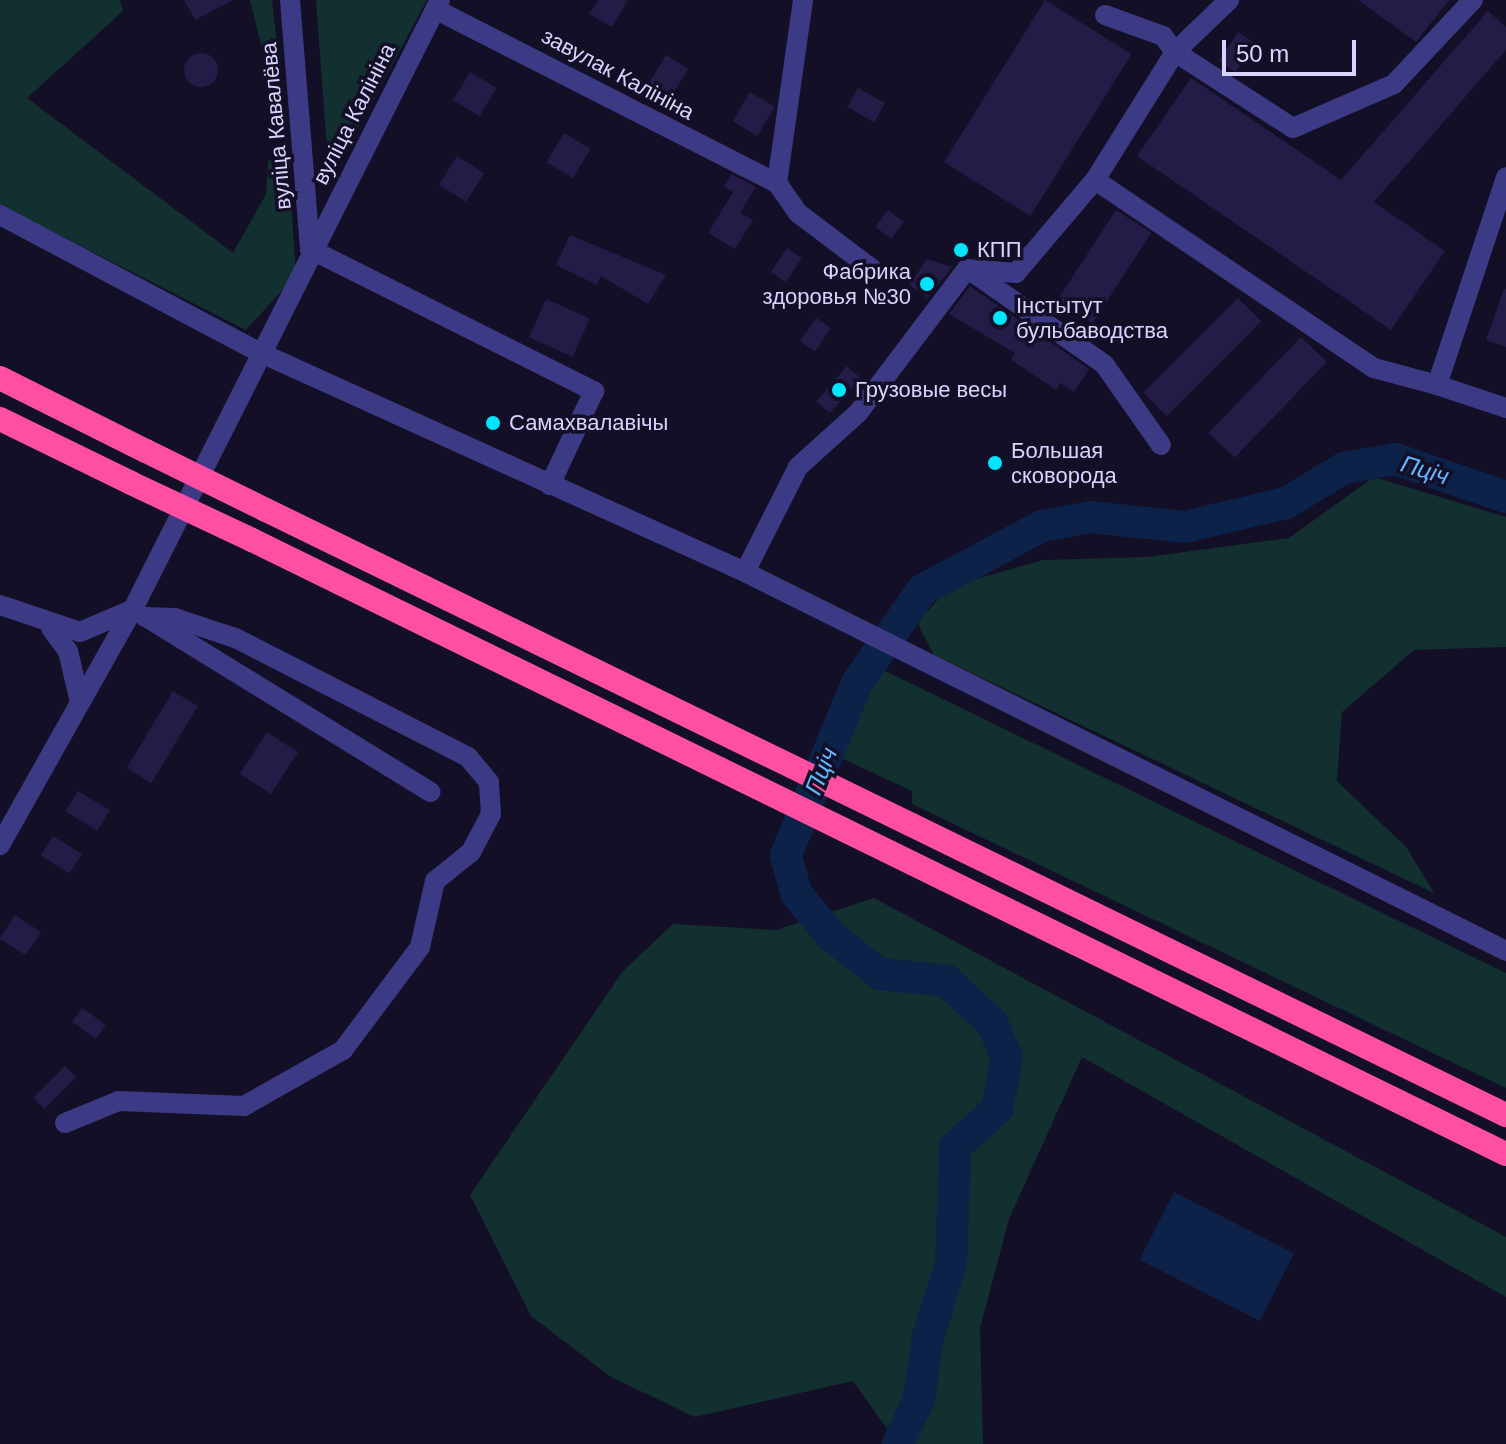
<!DOCTYPE html>
<html>
<head>
<meta charset="utf-8">
<style>
  body { margin:0 }
  #map { position:relative; width:1506px; height:1444px; overflow:hidden; background:#130f26; font-family:Arial,sans-serif }
  div>[style] { position:absolute }
  [style*='--x'] { left:calc(var(--x)*1px); top:calc(var(--y)*1px); width:calc(var(--w)*1px); rotate:calc(var(--a)*1deg) }
  .green>* { inset:0; background:#12302f }
  .water>* { inset:0; background:#0c2248; transform-origin:0 0 }
  .river>* { height:32px; margin:-16px; padding:0 16px; transform-origin:16px; border-radius:16px; background:#0c2248 }
  .building>* { inset:0; background:#241b47; transform-origin:0 0 }
  .round { border-radius:50% }
  .minor>* { height:20px; margin:-10px; padding:0 10px; transform-origin:10px; border-radius:10px; background:#3d3a85 }
  .highway>* { height:24px; margin:-12px; padding:0 12px; transform-origin:12px; border-radius:12px; background:#ff4fa3 }
  .highway-bridge>* { height:24px; margin:-12px; padding:0 12px; transform-origin:12px; border-radius:12px; background:#ff4fa3 }
  .dots>* { width:22px; height:22px; translate:-50% -50%; box-sizing:border-box; border:4px solid #130f26; border-radius:50% }
  span { translate:-50% -50%; white-space:nowrap; text-align:center; line-height:1.15; -webkit-text-stroke:7px #130f26; paint-order:stroke }
  .street-label { font-size:22px; color:#d9d4ff }
  .poi-label { font-size:22px; color:#d9d4ff }
  .left { translate:0 -50%; text-align:left }
  .right { translate:-100% -50%; text-align:right }
  .water-label { font-size:24px; color:#62b6ff; font-style:italic }
  .scale { position:absolute; left:1222px; top:40px; width:134px; height:36px; box-sizing:border-box; border:4px solid #d9d4ff; border-top:0; padding-left:10px; font-size:24px; line-height:28px; white-space:nowrap; color:#d9d4ff; -webkit-text-stroke:6px #130f26; paint-order:stroke }
</style>
</head>
<body>
<div id="map">
  <div class="green">
    <i style="clip-path:polygon(0 0,120px 0,123px 11px,27px 98px,233px 253px,266px 194px,268px 161px,288px 156px,296px 275px,246px 330px,0 205px)"></i>
    <i style="clip-path:polygon(250px 0,272px 0,278px 54px,264px 57px)"></i>
    <i style="clip-path:polygon(316px 0,427px 0,345px 153px,328px 163px)"></i>
    <i style="clip-path:polygon(1374px 477px,1506px 517px,1506px 647px,1414px 650px,1342px 712px,1337px 781px,1407px 848px,1434px 893px,934px 655px,917px 622px,951px 586px,1043px 560px,1147px 557px,1289px 538px)"></i>
    <i style="clip-path:polygon(879px 668px,1506px 973px,1506px 1088px,912px 804px,912px 791px,839px 757px,864px 688px)"></i>
    <i style="clip-path:polygon(874px 898px,1506px 1237px,1506px 1297px,1082px 1057px,1009px 1219px,980px 1328px,983px 1444px,898px 1444px,853px 1381px,695px 1417px,611px 1377px,531px 1316px,470px 1195px,623px 971px,673px 924px,776px 930px)"></i>
  </div>
  <div class="water">
    <i style="left:1174px;top:1192px;width:135px;height:76px;rotate:27deg"></i>
  </div>
  <div class="river">
    <i style="--x:898;--y:1444;--w:50;--a:-65"></i>
    <i style="--x:919;--y:1399;--w:63;--a:-81.7"></i>
    <i style="--x:928;--y:1337;--w:77;--a:-72.5"></i>
    <i style="--x:951;--y:1264;--w:117;--a:-88"></i>
    <i style="--x:955;--y:1147;--w:57;--a:-42.1"></i>
    <i style="--x:997;--y:1109;--w:52;--a:-78.9"></i>
    <i style="--x:1007;--y:1058;--w:38;--a:-113"></i>
    <i style="--x:992;--y:1023;--w:62;--a:-137"></i>
    <i style="--x:947;--y:981;--w:67;--a:-174"></i>
    <i style="--x:880;--y:974;--w:63;--a:-142"></i>
    <i style="--x:830;--y:935;--w:54;--a:-129"></i>
    <i style="--x:796;--y:893;--w:39;--a:-105"></i>
    <i style="--x:786;--y:855;--w:186;--a:-67.6"></i>
    <i style="--x:857;--y:683;--w:113;--a:-55"></i>
    <i style="--x:922;--y:590;--w:136;--a:-28.1"></i>
    <i style="--x:1042;--y:526;--w:50;--a:-10.4"></i>
    <i style="--x:1091;--y:517;--w:95;--a:6.1"></i>
    <i style="--x:1185;--y:527;--w:104;--a:-13.4"></i>
    <i style="--x:1286;--y:503;--w:68;--a:-31.1"></i>
    <i style="--x:1344;--y:468;--w:52;--a:-10"></i>
    <i style="--x:1395;--y:459;--w:117;--a:18.9"></i>
  </div>
  <div class="building">
    <i style="clip-path:polygon(184px 0,233px 0,195px 20px)"></i>
    <i style="clip-path:polygon(598px 0,628px 0,612px 27px,589px 14px)"></i>
    <i style="left:1045px;top:0;width:102px;height:191px;rotate:32deg"></i>
    <i style="clip-path:polygon(1358px 0,1449px 0,1416px 42px)"></i>
    <i style="clip-path:polygon(1488px 11px,1506px 27px,1506px 50px,1374px 202px,1445px 251px,1391px 330px,1137px 156px,1191px 78px,1341px 180px)"></i>
    <i style="left:1238px;top:32px;width:20px;height:35px;rotate:33deg"></i>
    <i class="round" style="left:184px;top:53px;width:34px;height:34px"></i>
    <i style="left:666px;top:55px;width:26px;height:35px;rotate:31deg"></i>
    <i style="left:470px;top:72px;width:31px;height:33px;rotate:31deg"></i>
    <i style="left:858px;top:88px;width:31px;height:22px;rotate:29deg"></i>
    <i style="left:750px;top:92px;width:29px;height:34px;rotate:31deg"></i>
    <i style="left:564px;top:133px;width:31px;height:34px;rotate:31deg"></i>
    <i style="left:457px;top:156px;width:32px;height:34px;rotate:32deg"></i>
    <i style="clip-path:polygon(731px 174px,756px 187px,740px 213px,753px 220px,735px 249px,708px 233px,733px 192px,724px 186px)"></i>
    <i style="left:888px;top:210px;width:20px;height:21px;rotate:37deg"></i>
    <i style="left:1116px;top:210px;width:42px;height:108px;rotate:33deg"></i>
    <i style="clip-path:polygon(570px 235px,666px 275px,648px 304px,601px 276px,597px 285px,556px 265px)"></i>
    <i style="left:787px;top:248px;width:18px;height:29px;rotate:34deg"></i>
    <i style="clip-path:polygon(927px 259px,952px 267px,928px 298px,909px 285px)"></i>
    <i style="clip-path:polygon(970px 286px,1089px 369px,1074px 392px,1060px 383px,1056px 390px,1011px 360px,1015px 353px,949px 314px)"></i>
    <i style="clip-path:polygon(1504px 289px,1506px 289px,1506px 347px,1486px 340px)"></i>
    <i style="left:1238px;top:298px;width:33px;height:134px;rotate:45deg"></i>
    <i style="left:546px;top:299px;width:48px;height:42px;rotate:24deg"></i>
    <i style="left:816px;top:318px;width:18px;height:28px;rotate:34deg"></i>
    <i style="left:1301px;top:337px;width:36px;height:133px;rotate:44deg"></i>
    <i style="left:847px;top:366px;width:18px;height:47px;rotate:41deg"></i>
    <i style="left:173px;top:691px;width:29px;height:90px;rotate:31deg"></i>
    <i style="left:267px;top:732px;width:37px;height:50px;rotate:33deg"></i>
    <i style="left:78px;top:791px;width:37px;height:24px;rotate:31deg"></i>
    <i style="left:53px;top:836px;width:34px;height:23px;rotate:32deg"></i>
    <i style="left:15px;top:915px;width:31px;height:28px;rotate:33deg"></i>
    <i style="left:82px;top:1008px;width:29px;height:17px;rotate:35deg"></i>
    <i style="left:65px;top:1066px;width:16px;height:45px;rotate:45deg"></i>
  </div>
  <div class="minor">
    <i style="--x:290;--y:0;--w:250;--a:85.4"></i>
    <i style="--x:435;--y:9;--w:384;--a:27"></i>
    <i style="--x:1105;--y:15;--w:62;--a:19.9"></i>
    <i style="--x:1163;--y:36;--w:20;--a:53"></i>
    <i style="--x:1175;--y:52;--w:140;--a:32.8"></i>
    <i style="--x:1293;--y:128;--w:110;--a:-23.5"></i>
    <i style="--x:1394;--y:84;--w:115;--a:-46.8"></i>
    <i style="--x:1095;--y:180;--w:336;--a:34"></i>
    <i style="--x:1374;--y:368;--w:65;--a:15.1"></i>
    <i style="--x:1437;--y:385;--w:219;--a:-71.6"></i>
    <i style="--x:777;--y:183;--w:185;--a:-81.9"></i>
    <i style="--x:777;--y:183;--w:37;--a:55"></i>
    <i style="--x:798;--y:213;--w:93;--a:37.1"></i>
    <i style="--x:0;--y:215;--w:295;--a:27.9"></i>
    <i style="--x:261;--y:353;--w:531;--a:24.35"></i>
    <i style="--x:745;--y:572;--w:850;--a:26.47"></i>
    <i style="--x:310;--y:249;--w:318;--a:26.6"></i>
    <i style="--x:594;--y:391;--w:104;--a:115.1"></i>
    <i style="--x:971;--y:271;--w:162;--a:35"></i>
    <i style="--x:1104;--y:364;--w:99;--a:54.9"></i>
    <i style="--x:1437;--y:385;--w:73;--a:18.4"></i>
    <i style="--x:745;--y:572;--w:118;--a:-63.2"></i>
    <i style="--x:798;--y:467;--w:81;--a:-42"></i>
    <i style="--x:858;--y:413;--w:181;--a:-52.9"></i>
    <i style="--x:967;--y:269;--w:49;--a:4.7"></i>
    <i style="--x:1016;--y:273;--w:122;--a:-49.7"></i>
    <i style="--x:1095;--y:180;--w:151;--a:-58"></i>
    <i style="--x:1175;--y:52;--w:75;--a:-43.9"></i>
    <i style="--x:0;--y:605;--w:84;--a:18.6"></i>
    <i style="--x:80;--y:632;--w:53;--a:-23.2"></i>
    <i style="--x:146;--y:617;--w:334;--a:31.6"></i>
    <i style="--x:51;--y:628;--w:29;--a:54"></i>
    <i style="--x:68;--y:651;--w:52;--a:76.8"></i>
    <i style="--x:0;--y:845;--w:271;--a:-60.6"></i>
    <i style="--x:133;--y:609;--w:682;--a:-63.25"></i>
    <i style="--x:65;--y:1123;--w:58;--a:-22.2"></i>
    <i style="--x:119;--y:1101;--w:125;--a:2.3"></i>
    <i style="--x:244;--y:1106;--w:114;--a:-29.5"></i>
    <i style="--x:343;--y:1050;--w:129;--a:-53.2"></i>
    <i style="--x:420;--y:947;--w:68;--a:-77.2"></i>
    <i style="--x:435;--y:881;--w:46;--a:-38.9"></i>
    <i style="--x:471;--y:852;--w:43;--a:-62.2"></i>
    <i style="--x:491;--y:814;--w:32;--a:-94"></i>
    <i style="--x:489;--y:782;--w:33;--a:-130"></i>
    <i style="--x:468;--y:757;--w:262;--a:-152.9"></i>
    <i style="--x:235;--y:638;--w:63;--a:-161.6"></i>
    <i style="--x:175;--y:618;--w:30;--a:-178"></i>
  </div>
  <div class="highway">
    <i style="--x:0;--y:378;--w:163;--a:26.6"></i>
    <i style="--x:0;--y:419;--w:146;--a:26"></i>
    <i style="--x:266;--y:510;--w:1380;--a:26.01"></i>
    <i style="--x:252;--y:540;--w:1396;--a:26.09"></i>
  </div>
  <div class="highway-bridge">
    <i style="--x:146;--y:451;--w:134;--a:26.2"></i>
    <i style="--x:131;--y:483;--w:134;--a:25.2"></i>
  </div>
  <div class="dots">
    <i style="left:961px;top:250px;background:#00e5ff"></i>
    <i style="left:927px;top:284px;background:#00e5ff"></i>
    <i style="left:1000px;top:318px;background:#00e5ff"></i>
    <i style="left:839px;top:390px;background:#00e5ff"></i>
    <i style="left:493px;top:423px;background:#00e5ff"></i>
    <i style="left:995px;top:463px;background:#00e5ff"></i>
  </div>
  <div class="street-label">
    <span style="left:618px;top:74px;rotate:28deg">завулак Калініна</span>
    <span style="left:354px;top:114px;rotate:-63deg">вуліца Калініна</span>
    <span style="left:276px;top:126px;rotate:-95deg">вуліца Кавалёва</span>
  </div>
  <div class="poi-label">
    <span class="left" style="left:977px;top:250px">КПП</span>
    <span class="right" style="left:911px;top:284px">Фабрика<br>здоровья №30</span>
    <span class="left" style="left:1016px;top:318px">Інстытут<br>бульбаводства</span>
    <span class="left" style="left:855px;top:390px">Грузовые весы</span>
    <span class="left" style="left:509px;top:423px">Самахвалавічы</span>
    <span class="left" style="left:1011px;top:463px">Большая<br>сковорода</span>
  </div>
  <div class="water-label">
    <span style="left:1425px;top:470px;rotate:17deg">Пціч</span>
    <span style="left:821px;top:771px;rotate:-68deg">Пціч</span>
  </div>
  <div class="scale">50 m</div>
</div>
</body>
</html>
